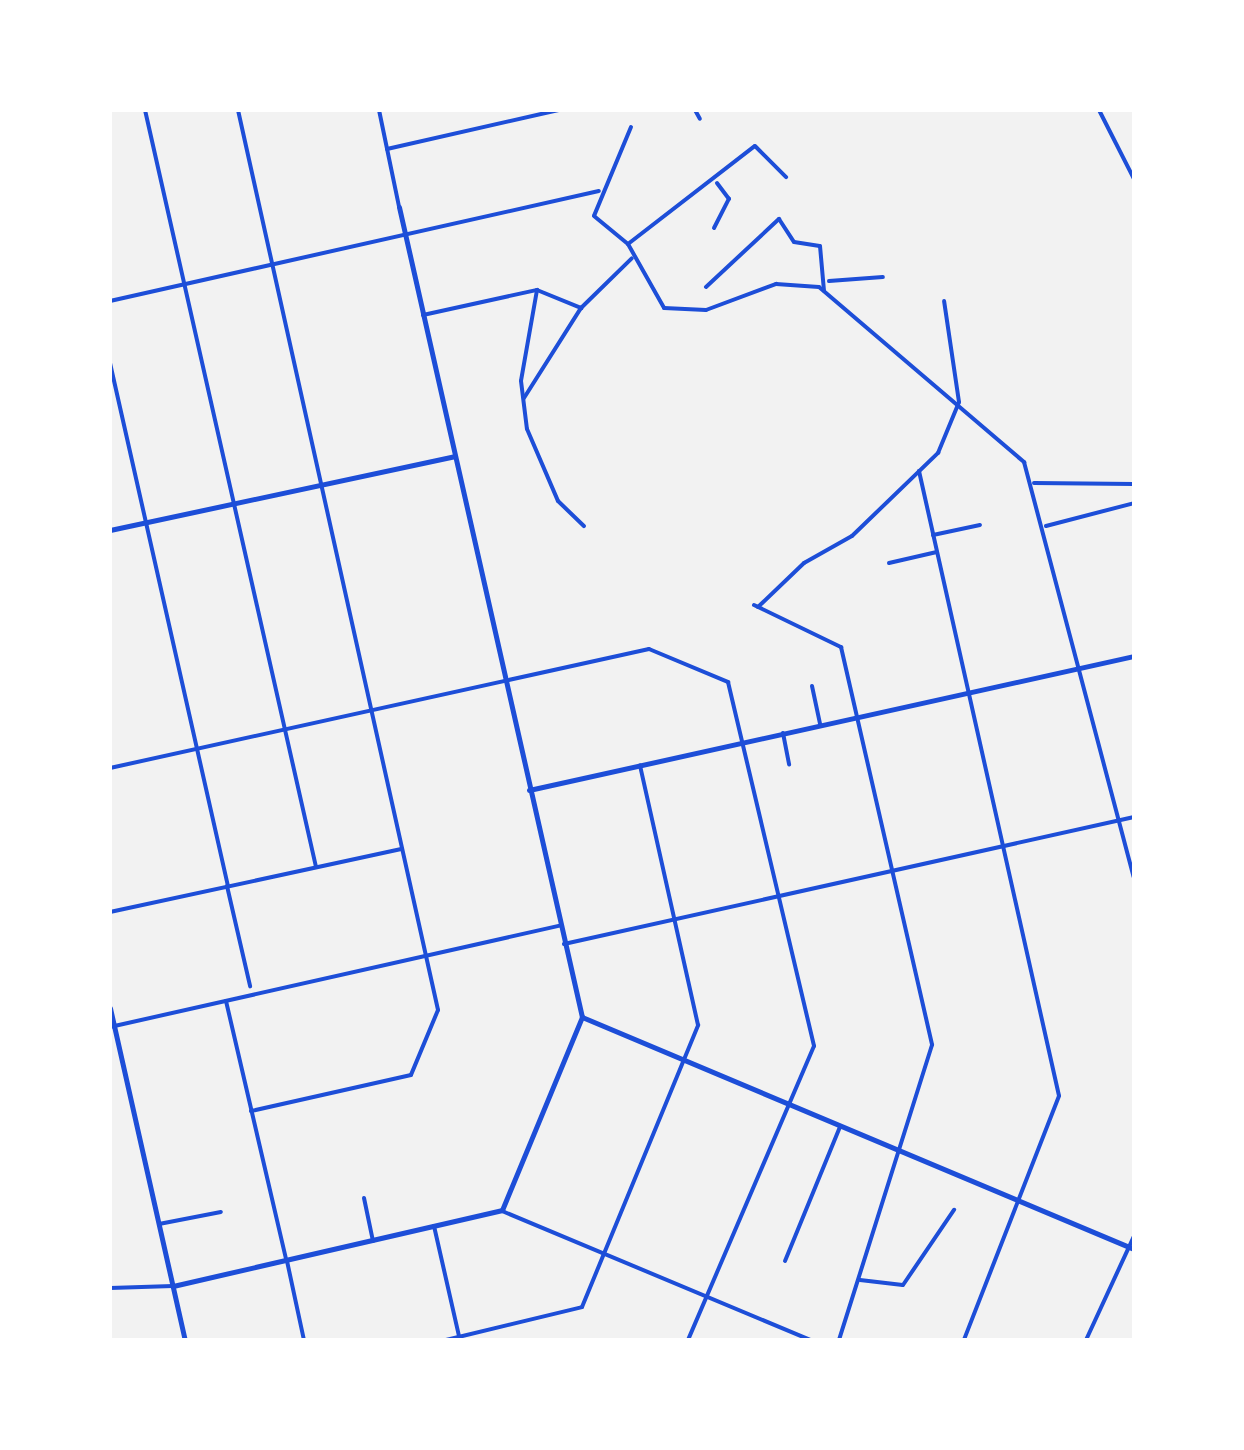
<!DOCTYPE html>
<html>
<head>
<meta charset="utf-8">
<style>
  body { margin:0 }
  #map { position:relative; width:1244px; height:1450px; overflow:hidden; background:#f2f2f2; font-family:Signika,sans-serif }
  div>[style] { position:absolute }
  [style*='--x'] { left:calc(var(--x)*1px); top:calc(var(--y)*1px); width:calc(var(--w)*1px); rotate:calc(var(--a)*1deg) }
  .minor>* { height:4px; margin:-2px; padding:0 2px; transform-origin:2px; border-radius:2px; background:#1d4ed8 }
  .tertiary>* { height:4px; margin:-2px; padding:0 2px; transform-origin:2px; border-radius:2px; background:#1d4ed8 }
  .secondary>* { height:5px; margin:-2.5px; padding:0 2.5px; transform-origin:2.5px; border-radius:2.5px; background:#1d4ed8 }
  span { translate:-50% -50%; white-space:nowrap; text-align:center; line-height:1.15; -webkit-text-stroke:8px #fff; paint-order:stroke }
  .frame { position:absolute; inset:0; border:112px solid #fff; pointer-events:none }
</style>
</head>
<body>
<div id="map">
  <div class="minor">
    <i style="--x:145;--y:110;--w:776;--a:77.27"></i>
    <i style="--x:238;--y:110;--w:922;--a:77.47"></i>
    <i style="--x:438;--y:1010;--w:70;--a:112.6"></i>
    <i style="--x:411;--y:1075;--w:164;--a:167.3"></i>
    <i style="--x:379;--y:110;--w:99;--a:78.3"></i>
    <i style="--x:695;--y:110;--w:10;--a:61"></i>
    <i style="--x:1099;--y:110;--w:77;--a:63.1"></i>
    <i style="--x:631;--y:127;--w:96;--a:112.6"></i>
    <i style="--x:594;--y:216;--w:44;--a:39.5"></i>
    <i style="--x:628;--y:244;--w:73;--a:60.6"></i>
    <i style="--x:664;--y:308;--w:42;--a:2.7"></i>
    <i style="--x:706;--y:310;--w:75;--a:-20.4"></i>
    <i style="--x:776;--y:284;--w:43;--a:4"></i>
    <i style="--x:819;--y:287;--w:270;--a:40.5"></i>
    <i style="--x:1024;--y:462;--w:429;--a:75.2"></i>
    <i style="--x:387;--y:149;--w:176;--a:-12.8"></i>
    <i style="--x:714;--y:228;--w:33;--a:-63"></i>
    <i style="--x:729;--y:199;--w:20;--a:-127"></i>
    <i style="--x:628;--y:244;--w:160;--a:-37.7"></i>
    <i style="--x:755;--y:146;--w:44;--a:45"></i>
    <i style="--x:829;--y:281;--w:54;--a:-4.2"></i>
    <i style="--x:706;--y:287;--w:100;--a:-43"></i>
    <i style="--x:779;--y:219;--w:27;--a:57"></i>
    <i style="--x:794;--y:242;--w:26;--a:9"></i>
    <i style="--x:820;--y:246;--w:45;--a:84.9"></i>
    <i style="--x:537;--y:290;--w:48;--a:22.2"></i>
    <i style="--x:110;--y:301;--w:501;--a:-12.68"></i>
    <i style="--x:423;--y:315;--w:117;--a:-12.4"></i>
    <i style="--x:537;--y:290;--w:92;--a:100"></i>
    <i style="--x:521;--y:381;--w:48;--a:82.9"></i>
    <i style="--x:527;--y:429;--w:78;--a:66.7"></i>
    <i style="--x:558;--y:501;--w:36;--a:44"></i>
    <i style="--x:110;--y:363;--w:536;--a:77.29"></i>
    <i style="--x:524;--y:398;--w:107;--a:-57.7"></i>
    <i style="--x:581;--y:308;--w:71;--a:-44.4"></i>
    <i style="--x:919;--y:471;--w:640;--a:77.37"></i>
    <i style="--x:1059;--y:1096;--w:262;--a:111.3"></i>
    <i style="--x:1034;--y:483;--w:100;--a:0.6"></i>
    <i style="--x:1046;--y:526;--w:91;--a:-14.6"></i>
    <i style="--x:933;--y:535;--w:48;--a:-12"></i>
    <i style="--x:889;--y:563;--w:49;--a:-12.9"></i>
    <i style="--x:754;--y:605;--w:97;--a:25.8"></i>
    <i style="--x:841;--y:647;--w:408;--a:77.1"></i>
    <i style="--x:932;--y:1045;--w:309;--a:107.5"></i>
    <i style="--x:758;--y:607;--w:64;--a:-43.7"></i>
    <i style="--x:804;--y:563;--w:55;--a:-29.4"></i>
    <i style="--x:852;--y:536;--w:120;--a:-44"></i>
    <i style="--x:938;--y:453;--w:55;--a:-67.6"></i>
    <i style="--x:959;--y:402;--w:102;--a:-98.4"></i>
    <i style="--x:812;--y:686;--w:40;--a:78"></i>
    <i style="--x:783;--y:733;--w:32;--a:79"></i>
    <i style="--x:110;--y:768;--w:552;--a:-12.45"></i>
    <i style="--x:649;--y:649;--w:86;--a:22.7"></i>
    <i style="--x:728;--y:682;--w:374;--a:76.7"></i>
    <i style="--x:814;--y:1046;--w:320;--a:113.2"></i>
    <i style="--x:227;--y:886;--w:103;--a:77"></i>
    <i style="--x:110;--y:912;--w:298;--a:-12.2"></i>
    <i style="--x:564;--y:944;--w:584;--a:-12.56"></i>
    <i style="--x:226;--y:1001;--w:265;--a:76.9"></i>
    <i style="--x:110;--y:1027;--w:461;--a:-12.7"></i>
    <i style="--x:364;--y:1198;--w:44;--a:78.2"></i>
    <i style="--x:502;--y:1211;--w:334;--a:22.7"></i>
    <i style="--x:159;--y:1224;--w:63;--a:-11"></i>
    <i style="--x:434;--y:1226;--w:117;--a:77.2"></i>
    <i style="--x:785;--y:1261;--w:145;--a:-67.7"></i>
    <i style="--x:860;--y:1280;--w:43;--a:6.6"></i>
    <i style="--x:903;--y:1285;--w:91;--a:-55.8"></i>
    <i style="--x:446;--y:1340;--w:140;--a:-13.6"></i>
    <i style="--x:582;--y:1307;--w:305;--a:-67.6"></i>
    <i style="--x:698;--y:1025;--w:266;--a:-102.6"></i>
    <i style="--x:1086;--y:1340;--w:115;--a:-65.2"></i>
  </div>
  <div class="tertiary">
    <i style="--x:287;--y:1261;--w:81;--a:77.9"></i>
    <i style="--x:110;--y:1288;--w:63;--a:-1.8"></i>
  </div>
  <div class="secondary">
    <i style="--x:399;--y:207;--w:830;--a:77.27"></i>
    <i style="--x:110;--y:530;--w:352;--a:-12.1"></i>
    <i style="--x:529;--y:790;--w:620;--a:-12.49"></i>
    <i style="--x:110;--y:1008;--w:340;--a:77.3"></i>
    <i style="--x:582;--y:1017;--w:599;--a:22.8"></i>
    <i style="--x:173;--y:1286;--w:338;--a:-13"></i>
    <i style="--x:502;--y:1210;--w:209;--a:-67.5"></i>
  </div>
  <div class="frame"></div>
</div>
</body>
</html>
